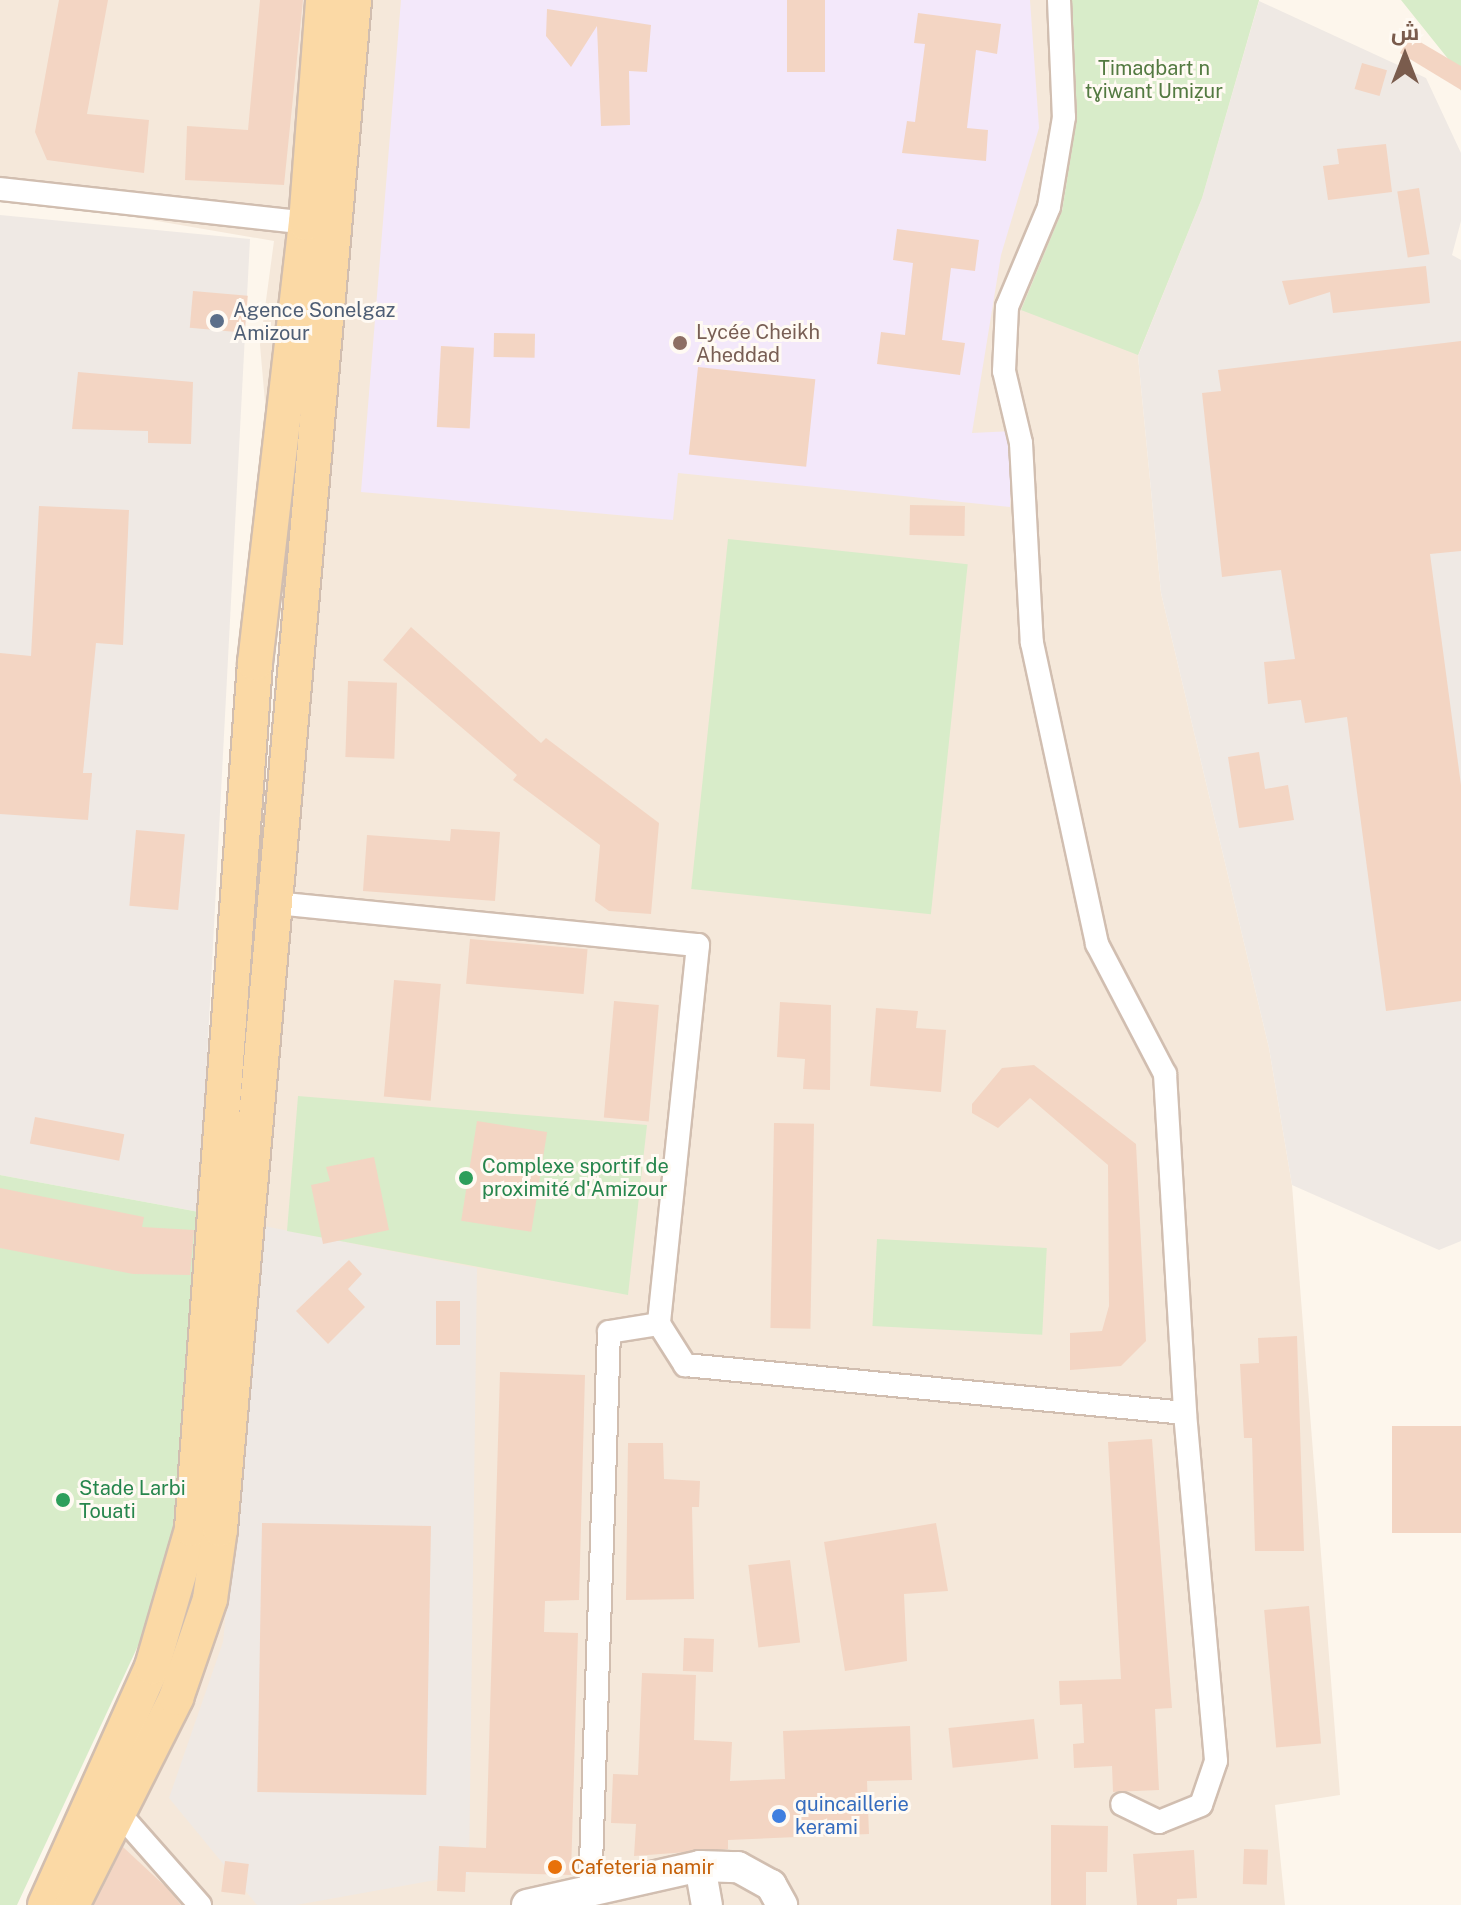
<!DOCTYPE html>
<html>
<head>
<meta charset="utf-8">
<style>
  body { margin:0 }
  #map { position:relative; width:1461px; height:1905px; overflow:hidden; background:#fdf6ec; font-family:"Public Sans",Cairo,sans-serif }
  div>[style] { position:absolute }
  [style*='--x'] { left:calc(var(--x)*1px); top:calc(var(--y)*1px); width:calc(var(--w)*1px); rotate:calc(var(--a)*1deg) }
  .residential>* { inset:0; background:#f5e8da }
  .industrial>* { inset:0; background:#efe9e4 }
  .education>* { inset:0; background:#f3e8fa }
  .green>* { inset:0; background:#d8ecc9; transform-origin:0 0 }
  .building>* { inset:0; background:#f3d5c3; transform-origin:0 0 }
  .roads { filter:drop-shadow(2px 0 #d1beb0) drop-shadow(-2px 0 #d1beb0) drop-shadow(0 2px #d1beb0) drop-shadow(0 -2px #d1beb0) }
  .minor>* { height:22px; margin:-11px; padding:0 11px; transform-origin:11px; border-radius:11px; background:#fff }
  .secondary>* { height:30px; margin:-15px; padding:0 15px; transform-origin:15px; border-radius:15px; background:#fff }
  .primary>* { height:34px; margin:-17px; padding:0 17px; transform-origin:17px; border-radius:17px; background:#fbd9a5 }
  .dots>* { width:22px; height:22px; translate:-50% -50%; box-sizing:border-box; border:4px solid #fffaf3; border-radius:50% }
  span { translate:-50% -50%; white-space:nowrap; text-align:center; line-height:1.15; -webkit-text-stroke:6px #fffaf3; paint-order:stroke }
  .park-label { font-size:20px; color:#537a41 }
  .service-label { font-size:20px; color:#4e5e75 }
  .left { translate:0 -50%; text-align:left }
  .education-label { font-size:20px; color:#785e54 }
  .leisure-label { font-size:20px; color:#27864d }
  .shop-label { font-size:20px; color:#366cbe }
  .food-label { font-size:20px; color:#c56008 }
  .north { position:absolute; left:1365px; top:16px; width:80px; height:80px; -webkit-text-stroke:6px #fffaf3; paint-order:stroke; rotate:0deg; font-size:22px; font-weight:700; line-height:32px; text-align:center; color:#7a5c4d }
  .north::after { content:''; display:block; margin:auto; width:28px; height:36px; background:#7a5c4d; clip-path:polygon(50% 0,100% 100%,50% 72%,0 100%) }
</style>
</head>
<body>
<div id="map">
  <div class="residential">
    <i style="clip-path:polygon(0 0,1259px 0,1202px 198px,1138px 356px,1161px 593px,1269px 1048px,1292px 1185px,1340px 1795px,1275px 1805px,1285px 1905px,58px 1905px,182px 1635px,209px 1549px,249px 1074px,257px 895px,285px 632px,260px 345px,274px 241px,0 194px)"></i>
  </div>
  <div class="industrial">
    <i style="clip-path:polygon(1259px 1px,1426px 78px,1461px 153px,1461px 221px,1452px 255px,1461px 260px,1461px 1241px,1439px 1250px,1292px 1185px,1269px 1048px,1161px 593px,1138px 356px,1202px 198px)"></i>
    <i style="clip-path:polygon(0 215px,250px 239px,199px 1212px,0 1175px)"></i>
    <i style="clip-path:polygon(264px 1226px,477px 1268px,469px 1874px,296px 1905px,257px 1905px,169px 1798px,223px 1642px)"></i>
  </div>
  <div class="education">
    <i style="clip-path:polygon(401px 0,1030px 0,1039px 128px,1001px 255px,972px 433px,1013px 431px,1010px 507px,678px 473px,673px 520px,361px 492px)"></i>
  </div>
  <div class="green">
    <i style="clip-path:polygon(1072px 0,1259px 0,1202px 198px,1138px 355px,1021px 310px,1062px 211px,1077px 118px)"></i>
    <i style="clip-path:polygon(1401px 0,1461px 0,1461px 91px,1449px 60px)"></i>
    <i style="left:728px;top:539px;width:241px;height:352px;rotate:6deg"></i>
    <i style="clip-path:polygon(298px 1096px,647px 1125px,628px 1295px,287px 1231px)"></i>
    <i style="clip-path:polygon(0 1175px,199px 1212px,180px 1511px,151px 1618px,17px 1905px,0 1905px)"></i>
    <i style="left:877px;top:1239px;width:170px;height:87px;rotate:3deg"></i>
  </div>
  <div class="building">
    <i style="clip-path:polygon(59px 0,108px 0,87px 114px,149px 120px,144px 173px,47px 160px,35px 132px)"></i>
    <i style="clip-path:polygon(260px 0,303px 0,284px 185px,185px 180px,187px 126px,248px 130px)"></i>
    <i style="left:787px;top:0;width:38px;height:72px"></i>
    <i style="clip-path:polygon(547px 9px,651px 25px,647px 72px,629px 71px,630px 125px,601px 126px,597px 26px,571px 67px,546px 36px)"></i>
    <i style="clip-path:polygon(918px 13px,1001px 24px,997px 54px,976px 50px,967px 128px,988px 130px,986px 161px,902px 153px,907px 121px,915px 122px,925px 44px,914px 43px)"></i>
    <i style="clip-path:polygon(1410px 36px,1461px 66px,1461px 90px,1400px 53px)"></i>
    <i style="left:1362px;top:63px;width:26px;height:27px;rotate:16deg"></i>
    <i style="clip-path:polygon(1386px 144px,1392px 192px,1328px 200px,1323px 166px,1339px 164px,1337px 149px)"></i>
    <i style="left:1419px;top:188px;width:67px;height:22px;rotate:81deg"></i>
    <i style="clip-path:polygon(897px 229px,979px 240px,975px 271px,951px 268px,942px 340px,965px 343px,960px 375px,877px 364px,881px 332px,905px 335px,913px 263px,893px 260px)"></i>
    <i style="clip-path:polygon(1426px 266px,1430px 303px,1333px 313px,1330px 292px,1289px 305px,1282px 281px)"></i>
    <i style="left:193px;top:291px;width:55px;height:37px;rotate:5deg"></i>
    <i style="left:494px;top:333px;width:41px;height:24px;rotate:1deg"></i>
    <i style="clip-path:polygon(1461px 341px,1461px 551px,1430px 554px,1461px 785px,1461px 1001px,1386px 1011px,1347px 717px,1305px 723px,1301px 700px,1268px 704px,1264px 662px,1295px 659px,1281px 570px,1222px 577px,1202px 393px,1221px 391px,1218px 370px)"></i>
    <i style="left:441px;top:346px;width:33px;height:81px;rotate:3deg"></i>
    <i style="left:698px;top:367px;width:118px;height:88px;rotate:6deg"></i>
    <i style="clip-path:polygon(78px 372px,193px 382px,191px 444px,148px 443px,148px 431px,72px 429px)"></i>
    <i style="left:910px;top:505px;width:55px;height:30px;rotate:1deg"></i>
    <i style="clip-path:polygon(39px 506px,129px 510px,123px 645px,96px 643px,83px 773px,92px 773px,88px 820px,0 814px,0 653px,31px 656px)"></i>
    <i style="clip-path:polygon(411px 627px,541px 743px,546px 738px,659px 823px,651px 914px,609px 911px,595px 901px,600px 845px,513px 780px,517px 775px,383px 660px)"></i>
    <i style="left:348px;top:681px;width:49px;height:76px;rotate:2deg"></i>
    <i style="clip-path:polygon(1259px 752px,1265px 789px,1288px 785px,1294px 820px,1239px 828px,1228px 757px)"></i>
    <i style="clip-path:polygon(451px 829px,500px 832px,495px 901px,363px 891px,367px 835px,450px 841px)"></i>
    <i style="left:136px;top:830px;width:49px;height:76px;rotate:5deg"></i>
    <i style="left:470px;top:939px;width:118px;height:45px;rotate:5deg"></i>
    <i style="left:394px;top:980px;width:47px;height:117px;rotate:5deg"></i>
    <i style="left:614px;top:1001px;width:45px;height:117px;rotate:5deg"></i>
    <i style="clip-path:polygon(780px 1002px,831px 1005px,830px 1090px,803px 1089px,805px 1059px,777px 1057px)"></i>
    <i style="clip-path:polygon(876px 1008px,918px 1011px,916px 1028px,946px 1030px,941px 1092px,870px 1086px)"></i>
    <i style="clip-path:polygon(1034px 1065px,1136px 1144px,1146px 1341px,1121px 1366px,1070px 1370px,1070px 1333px,1102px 1331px,1109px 1306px,1108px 1165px,1030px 1098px,998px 1128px,972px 1113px,972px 1104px,1002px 1068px)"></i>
    <i style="left:35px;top:1117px;width:91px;height:27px;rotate:11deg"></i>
    <i style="left:477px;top:1121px;width:71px;height:101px;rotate:9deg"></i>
    <i style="left:774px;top:1123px;width:40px;height:205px;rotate:1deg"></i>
    <i style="clip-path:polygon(374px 1157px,389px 1230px,323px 1244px,311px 1185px,330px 1181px,326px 1167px)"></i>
    <i style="clip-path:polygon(0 1188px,144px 1217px,142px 1227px,194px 1230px,190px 1275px,133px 1274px,0 1248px)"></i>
    <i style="clip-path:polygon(349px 1260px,362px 1274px,348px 1289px,365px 1307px,328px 1344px,296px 1311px)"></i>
    <i style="left:436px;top:1301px;width:24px;height:44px"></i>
    <i style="clip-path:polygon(1297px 1336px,1304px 1551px,1255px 1551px,1252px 1438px,1244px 1438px,1240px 1364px,1259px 1363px,1258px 1338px)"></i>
    <i style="clip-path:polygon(500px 1372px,585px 1375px,579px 1600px,545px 1601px,544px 1632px,578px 1633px,571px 1875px,466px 1872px,465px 1892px,437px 1891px,439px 1846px,486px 1848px)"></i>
    <i style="left:1461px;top:1426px;width:107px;height:69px;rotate:90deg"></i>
    <i style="clip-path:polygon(1152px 1439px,1172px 1708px,1155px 1709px,1159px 1790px,1113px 1792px,1112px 1766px,1074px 1768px,1073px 1744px,1084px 1743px,1082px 1704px,1060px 1705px,1059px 1681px,1121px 1679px,1108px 1442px)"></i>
    <i style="clip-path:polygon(628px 1443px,663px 1443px,664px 1479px,700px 1481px,699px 1507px,692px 1507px,694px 1599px,626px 1600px)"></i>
    <i style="left:262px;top:1523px;width:169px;height:269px;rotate:1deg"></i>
    <i style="clip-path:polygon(936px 1523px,948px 1591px,904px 1594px,907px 1661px,845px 1671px,824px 1542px)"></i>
    <i style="left:790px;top:1560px;width:83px;height:42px;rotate:83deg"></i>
    <i style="left:1309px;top:1606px;width:138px;height:45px;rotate:85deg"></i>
    <i style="left:684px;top:1638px;width:30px;height:33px;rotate:2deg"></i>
    <i style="clip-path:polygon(642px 1673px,696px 1675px,694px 1740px,732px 1742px,730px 1781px,785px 1779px,783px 1731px,910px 1726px,912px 1780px,867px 1781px,869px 1834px,728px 1840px,728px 1849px,634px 1856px,636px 1824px,611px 1823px,613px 1774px,638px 1775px)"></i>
    <i style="left:1034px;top:1719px;width:40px;height:86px;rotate:84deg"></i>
    <i style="clip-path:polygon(1051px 1825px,1108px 1826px,1107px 1872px,1086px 1872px,1086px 1905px,1051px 1905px)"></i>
    <i style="clip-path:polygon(123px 1847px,167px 1888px,181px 1905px,94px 1905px)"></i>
    <i style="left:1244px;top:1849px;width:24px;height:35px;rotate:2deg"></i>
    <i style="clip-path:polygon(1194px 1850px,1197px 1898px,1177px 1899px,1177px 1905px,1137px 1905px,1133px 1854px)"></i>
    <i style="left:225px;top:1861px;width:24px;height:31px;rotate:7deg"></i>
  </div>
  <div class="roads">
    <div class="minor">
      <i style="--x:1059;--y:0;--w:117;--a:87.6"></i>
      <i style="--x:1064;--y:117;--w:91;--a:99.5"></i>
      <i style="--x:1049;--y:207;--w:108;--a:112.8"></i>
      <i style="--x:1007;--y:307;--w:64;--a:92.7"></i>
      <i style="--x:1004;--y:371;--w:74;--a:76.7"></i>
      <i style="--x:1021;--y:443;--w:200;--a:86.9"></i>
      <i style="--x:1032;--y:643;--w:308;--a:77.8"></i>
      <i style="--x:1097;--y:944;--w:147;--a:62.4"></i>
      <i style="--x:1165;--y:1074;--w:340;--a:86.6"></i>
      <i style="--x:1185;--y:1413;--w:349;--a:84.9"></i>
      <i style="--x:1216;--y:1761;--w:46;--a:108.8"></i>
      <i style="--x:1201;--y:1805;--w:45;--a:158"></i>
      <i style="--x:1159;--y:1822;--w:41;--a:-154.1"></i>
      <i style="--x:0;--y:189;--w:308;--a:6.3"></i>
      <i style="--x:275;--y:903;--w:425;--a:5.7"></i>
      <i style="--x:698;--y:945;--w:381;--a:95.9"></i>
      <i style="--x:659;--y:1324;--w:49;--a:57.6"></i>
      <i style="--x:685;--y:1365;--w:502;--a:5.48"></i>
      <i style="--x:118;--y:1812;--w:124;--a:48.6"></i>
      <i style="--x:590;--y:1893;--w:561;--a:-88.06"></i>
      <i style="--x:609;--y:1332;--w:51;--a:-9.1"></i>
    </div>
    <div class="secondary">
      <i style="--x:700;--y:1866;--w:40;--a:80"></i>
      <i style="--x:527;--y:1905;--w:177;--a:-12.7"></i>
      <i style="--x:700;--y:1866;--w:38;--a:2"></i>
      <i style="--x:738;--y:1867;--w:38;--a:29"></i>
      <i style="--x:771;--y:1885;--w:23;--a:61"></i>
    </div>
    <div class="primary">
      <i style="--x:45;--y:1905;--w:261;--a:-65.8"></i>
      <i style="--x:152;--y:1667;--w:144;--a:-73.8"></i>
      <i style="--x:192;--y:1529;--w:868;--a:-85.84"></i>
      <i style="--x:255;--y:663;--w:443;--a:-83.4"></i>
      <i style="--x:306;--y:223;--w:224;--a:-85.6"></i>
      <i style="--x:72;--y:1905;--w:232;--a:-63.3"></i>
      <i style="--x:176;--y:1698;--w:105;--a:-71"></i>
      <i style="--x:210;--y:1599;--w:71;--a:-81.9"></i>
      <i style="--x:220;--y:1529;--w:1535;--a:-84.99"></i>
    </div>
  </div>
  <div class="dots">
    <i style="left:217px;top:321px;background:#5c6f8a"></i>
    <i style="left:680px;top:343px;background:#8d6e63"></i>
    <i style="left:466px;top:1178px;background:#2e9e5b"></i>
    <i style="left:63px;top:1500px;background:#2e9e5b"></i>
    <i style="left:779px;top:1816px;background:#3f7fe0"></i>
    <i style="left:555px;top:1867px;background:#e8710a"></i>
  </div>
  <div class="park-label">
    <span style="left:1154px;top:80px">Timaqbart n<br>tɣiwant Umiẓur</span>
  </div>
  <div class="service-label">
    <span class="left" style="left:233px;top:322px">Agence Sonelgaz<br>Amizour</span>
  </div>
  <div class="education-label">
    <span class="left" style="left:696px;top:344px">Lycée Cheikh<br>Aheddad</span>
  </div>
  <div class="leisure-label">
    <span class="left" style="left:482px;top:1178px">Complexe sportif de<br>proximité d'Amizour</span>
    <span class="left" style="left:79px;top:1500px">Stade Larbi<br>Touati</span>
  </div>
  <div class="shop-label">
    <span class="left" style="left:795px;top:1816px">quincaillerie<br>kerami</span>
  </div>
  <div class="food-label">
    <span class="left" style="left:571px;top:1867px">Cafeteria namir</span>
  </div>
  <div class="north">ش</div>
</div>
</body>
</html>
